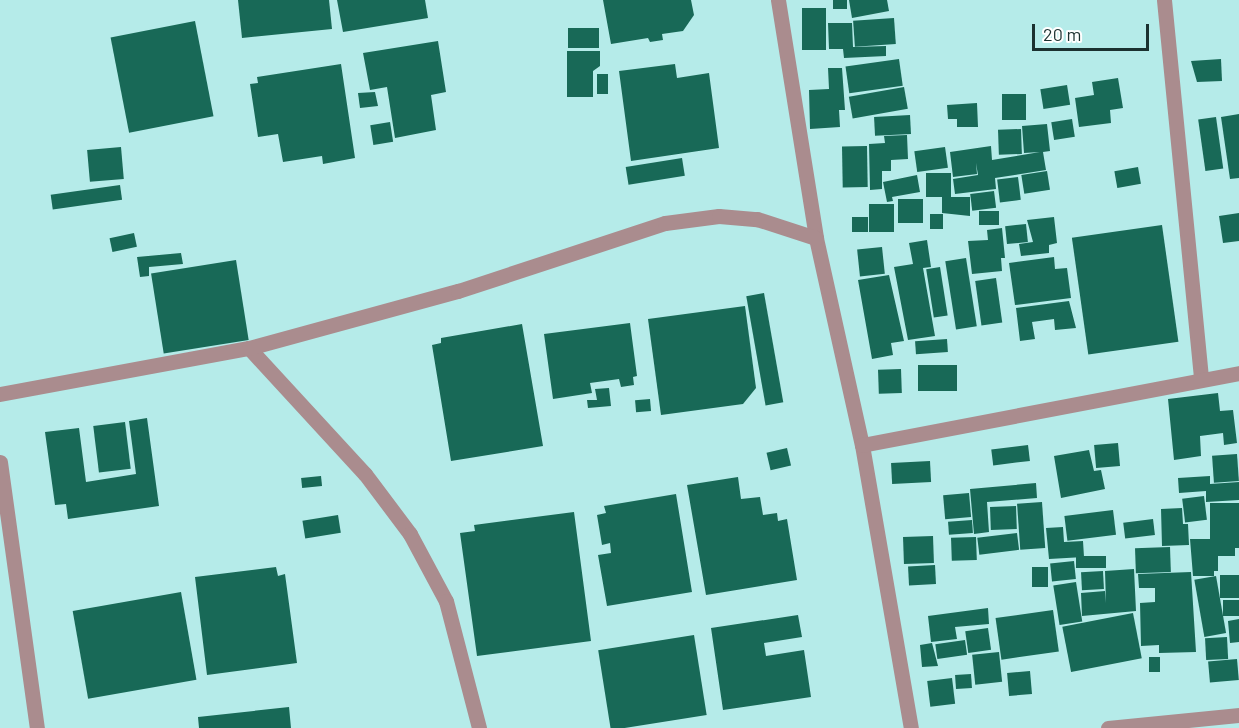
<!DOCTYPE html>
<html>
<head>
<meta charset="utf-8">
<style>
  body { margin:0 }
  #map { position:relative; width:1239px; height:728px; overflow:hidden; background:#b5ebe9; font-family:Barlow,sans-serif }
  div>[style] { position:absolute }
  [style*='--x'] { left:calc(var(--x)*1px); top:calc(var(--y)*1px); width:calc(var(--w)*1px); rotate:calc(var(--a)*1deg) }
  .building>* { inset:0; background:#186957; transform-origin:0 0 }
  .minor>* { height:15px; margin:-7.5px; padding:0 7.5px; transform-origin:7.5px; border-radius:7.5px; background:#aa8c8e }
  span { translate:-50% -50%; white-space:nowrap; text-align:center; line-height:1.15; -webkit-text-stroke:6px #fff; paint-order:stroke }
  .scale { position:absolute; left:1032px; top:24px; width:117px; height:27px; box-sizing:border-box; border:3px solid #1b3130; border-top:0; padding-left:8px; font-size:18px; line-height:21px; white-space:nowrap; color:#1b3130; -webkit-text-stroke:4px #fff; paint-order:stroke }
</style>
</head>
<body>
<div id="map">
  <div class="building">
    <i style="clip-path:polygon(238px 0,329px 0,332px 29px,242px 38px)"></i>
    <i style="clip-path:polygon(337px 0,425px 0,428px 18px,343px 32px)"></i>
    <i style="clip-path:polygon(603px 0,691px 0,694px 15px,683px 31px,662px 34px,663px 40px,650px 42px,648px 38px,611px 44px)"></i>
    <i style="left:833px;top:0;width:14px;height:9px"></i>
    <i style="clip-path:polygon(849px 0,887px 0,889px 11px,852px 18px)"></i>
    <i style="left:802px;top:8px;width:24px;height:42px"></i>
    <i style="left:894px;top:18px;width:26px;height:41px;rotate:86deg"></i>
    <i style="left:195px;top:21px;width:97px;height:86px;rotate:79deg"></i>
    <i style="clip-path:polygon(828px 23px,852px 23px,853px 47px,886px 46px,886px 56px,844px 58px,843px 49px,829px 49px)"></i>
    <i style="left:599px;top:28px;width:20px;height:31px;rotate:90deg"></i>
    <i style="clip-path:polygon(438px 41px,446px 92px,431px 95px,436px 130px,395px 138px,387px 87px,370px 90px,363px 53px)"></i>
    <i style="clip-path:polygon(567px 51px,600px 51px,600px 66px,593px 71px,593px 97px,567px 97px)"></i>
    <i style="left:899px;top:59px;width:27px;height:54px;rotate:82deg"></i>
    <i style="clip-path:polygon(1221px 59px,1222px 81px,1197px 82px,1191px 61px)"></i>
    <i style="clip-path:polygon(341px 64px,355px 158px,323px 164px,322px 156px,283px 162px,278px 134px,258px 137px,250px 84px,258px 83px,257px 77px)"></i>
    <i style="clip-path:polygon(675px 64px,677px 78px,709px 73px,719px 148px,631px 161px,619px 71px)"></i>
    <i style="clip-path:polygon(828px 68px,842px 68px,845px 110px,839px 110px,840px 127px,810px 129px,809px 90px,829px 89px)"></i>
    <i style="left:597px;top:74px;width:11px;height:20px"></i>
    <i style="clip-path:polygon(1118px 78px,1123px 108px,1110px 110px,1111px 123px,1079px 127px,1075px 98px,1094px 95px,1092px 82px)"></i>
    <i style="left:1067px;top:85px;width:20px;height:27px;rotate:81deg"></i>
    <i style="left:904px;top:87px;width:22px;height:56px;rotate:80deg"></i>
    <i style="clip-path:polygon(375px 92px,378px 106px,360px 108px,358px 93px)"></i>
    <i style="left:1002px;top:94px;width:24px;height:26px"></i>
    <i style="clip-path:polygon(977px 103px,978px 127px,957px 127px,957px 119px,948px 119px,947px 105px)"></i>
    <i style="clip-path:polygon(1239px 114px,1239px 178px,1230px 179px,1221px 117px)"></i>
    <i style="left:910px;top:115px;width:19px;height:36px;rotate:87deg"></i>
    <i style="left:1216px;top:117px;width:52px;height:18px;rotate:82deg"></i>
    <i style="left:1072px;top:119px;width:18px;height:21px;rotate:81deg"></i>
    <i style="left:390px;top:122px;width:20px;height:20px;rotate:81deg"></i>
    <i style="clip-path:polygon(1047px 124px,1050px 151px,1043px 152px,1046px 170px,995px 178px,996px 189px,955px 194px,953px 179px,978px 175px,976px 163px,977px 174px,953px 177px,950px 152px,991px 146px,992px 160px,1040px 152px,1024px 153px,1022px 126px)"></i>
    <i style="left:1021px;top:129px;width:25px;height:23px;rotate:88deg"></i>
    <i style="clip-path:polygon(907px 135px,908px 159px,891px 160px,891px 171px,882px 171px,882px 189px,870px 190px,869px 144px,885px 143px,884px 136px)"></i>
    <i style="left:867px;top:146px;width:41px;height:25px;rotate:89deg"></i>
    <i style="left:121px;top:147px;width:32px;height:34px;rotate:85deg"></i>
    <i style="left:945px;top:147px;width:21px;height:31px;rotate:82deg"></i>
    <i style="left:682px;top:158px;width:18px;height:57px;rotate:81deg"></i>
    <i style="left:1138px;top:167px;width:17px;height:24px;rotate:80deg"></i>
    <i style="left:1047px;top:171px;width:19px;height:26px;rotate:81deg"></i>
    <i style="left:926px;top:173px;width:25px;height:24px"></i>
    <i style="clip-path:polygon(917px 175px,920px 192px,892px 197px,893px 201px,887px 202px,883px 182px)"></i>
    <i style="left:1018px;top:177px;width:23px;height:21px;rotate:83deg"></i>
    <i style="left:120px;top:185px;width:15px;height:70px;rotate:82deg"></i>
    <i style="left:994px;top:191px;width:17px;height:24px;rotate:83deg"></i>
    <i style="clip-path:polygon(942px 197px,970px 197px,970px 216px,942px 213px)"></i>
    <i style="left:898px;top:199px;width:25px;height:24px"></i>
    <i style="left:869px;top:204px;width:25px;height:28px"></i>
    <i style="left:979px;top:211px;width:20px;height:14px"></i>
    <i style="clip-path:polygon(1239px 213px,1239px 241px,1223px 243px,1219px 216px)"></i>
    <i style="left:930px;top:214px;width:13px;height:15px"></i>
    <i style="left:852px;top:217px;width:16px;height:15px"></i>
    <i style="clip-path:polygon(1054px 217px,1057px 243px,1049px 245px,1049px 253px,1021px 256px,1019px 244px,1033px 242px,1027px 220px)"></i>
    <i style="left:1026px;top:224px;width:18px;height:21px;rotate:84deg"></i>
    <i style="left:1162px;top:225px;width:118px;height:91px;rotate:82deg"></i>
    <i style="clip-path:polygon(1002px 228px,1005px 258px,1001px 258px,1002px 271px,972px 274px,968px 241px,988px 240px,987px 230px)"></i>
    <i style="left:134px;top:233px;width:14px;height:25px;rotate:78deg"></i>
    <i style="clip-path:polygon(927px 240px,931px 267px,923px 268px,935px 336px,908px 340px,894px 267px,913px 264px,909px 243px)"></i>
    <i style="left:882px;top:247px;width:27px;height:25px;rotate:84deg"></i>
    <i style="clip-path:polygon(181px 253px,183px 264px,149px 267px,149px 276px,140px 277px,137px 257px)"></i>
    <i style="clip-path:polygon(1054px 257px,1055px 269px,1067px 268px,1071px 298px,1015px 305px,1009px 263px)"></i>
    <i style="left:966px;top:258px;width:69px;height:21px;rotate:81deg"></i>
    <i style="left:236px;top:260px;width:81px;height:86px;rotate:81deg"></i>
    <i style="left:940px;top:267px;width:49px;height:14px;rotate:81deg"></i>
    <i style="clip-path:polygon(889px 275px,904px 341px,891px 343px,893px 355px,872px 359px,858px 280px)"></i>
    <i style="left:996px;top:278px;width:45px;height:21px;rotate:82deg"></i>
    <i style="left:764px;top:293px;width:111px;height:18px;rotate:80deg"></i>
    <i style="clip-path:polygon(1069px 301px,1076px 328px,1055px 330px,1054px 319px,1032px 322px,1035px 339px,1020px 341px,1016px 308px)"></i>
    <i style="clip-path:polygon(745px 306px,756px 388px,743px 404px,661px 415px,648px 319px)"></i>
    <i style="clip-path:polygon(630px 323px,637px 376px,633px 377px,634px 385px,621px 387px,619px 379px,590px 383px,592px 393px,553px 399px,544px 334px)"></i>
    <i style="clip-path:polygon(522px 324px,543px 446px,451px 461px,432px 345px,441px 343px,441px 338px)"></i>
    <i style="left:947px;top:339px;width:13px;height:32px;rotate:86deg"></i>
    <i style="left:957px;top:365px;width:26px;height:39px;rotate:90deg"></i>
    <i style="left:901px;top:369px;width:24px;height:23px;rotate:88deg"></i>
    <i style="clip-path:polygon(609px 388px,611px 406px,588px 408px,587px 400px,597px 400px,595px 389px)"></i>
    <i style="clip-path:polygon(1218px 393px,1220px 411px,1233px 410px,1237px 443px,1224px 445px,1223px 433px,1200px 436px,1201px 456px,1174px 460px,1168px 399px)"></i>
    <i style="left:650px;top:399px;width:12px;height:15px;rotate:85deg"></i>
    <i style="clip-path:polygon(147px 418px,159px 506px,68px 519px,66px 504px,55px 505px,45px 432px,79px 428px,86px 482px,136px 474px,129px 421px)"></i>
    <i style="left:125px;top:422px;width:47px;height:32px;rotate:83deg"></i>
    <i style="left:1118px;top:443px;width:23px;height:24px;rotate:85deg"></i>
    <i style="left:1028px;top:445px;width:16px;height:37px;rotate:83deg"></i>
    <i style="left:787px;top:448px;width:18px;height:21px;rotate:77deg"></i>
    <i style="clip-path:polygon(1089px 450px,1094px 471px,1101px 470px,1105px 489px,1061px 498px,1054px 456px)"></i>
    <i style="left:1237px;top:454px;width:27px;height:25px;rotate:86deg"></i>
    <i style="left:930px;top:461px;width:21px;height:39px;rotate:87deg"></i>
    <i style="left:321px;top:476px;width:10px;height:20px;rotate:84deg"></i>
    <i style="clip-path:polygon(1210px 476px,1210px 484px,1239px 482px,1239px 500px,1206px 502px,1206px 491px,1179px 493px,1178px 478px)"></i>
    <i style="clip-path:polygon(738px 477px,741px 499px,760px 497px,763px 515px,777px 513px,778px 521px,787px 519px,797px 580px,706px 595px,687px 485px)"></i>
    <i style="clip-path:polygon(1036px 483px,1037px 498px,987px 502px,989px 532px,974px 534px,970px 489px)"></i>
    <i style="left:969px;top:493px;width:24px;height:26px;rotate:85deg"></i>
    <i style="clip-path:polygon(676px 494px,692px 592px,607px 606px,598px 555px,611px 553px,610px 543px,602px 545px,597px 515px,606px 513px,604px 506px)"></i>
    <i style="left:1204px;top:496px;width:24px;height:22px;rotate:83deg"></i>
    <i style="left:1042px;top:502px;width:46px;height:25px;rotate:86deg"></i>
    <i style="clip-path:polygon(1210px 503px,1239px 503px,1239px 548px,1235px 548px,1235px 556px,1218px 556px,1218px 571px,1214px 571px,1214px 576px,1193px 576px,1190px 539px,1210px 539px)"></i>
    <i style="left:1016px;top:506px;width:23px;height:26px;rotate:88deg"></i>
    <i style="clip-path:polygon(1182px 508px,1183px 524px,1188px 524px,1189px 545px,1162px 546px,1161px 509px)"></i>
    <i style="left:1113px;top:510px;width:25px;height:49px;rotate:83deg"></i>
    <i style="clip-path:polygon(574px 512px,591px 641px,477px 656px,460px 533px,475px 531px,474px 525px)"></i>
    <i style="left:338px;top:515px;width:18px;height:36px;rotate:81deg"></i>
    <i style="left:1153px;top:519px;width:16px;height:30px;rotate:83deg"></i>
    <i style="left:972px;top:520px;width:13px;height:24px;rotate:86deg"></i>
    <i style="clip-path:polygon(1063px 527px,1064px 542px,1083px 541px,1084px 557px,1049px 559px,1046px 528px)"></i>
    <i style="left:1017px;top:533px;width:17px;height:40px;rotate:83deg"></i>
    <i style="left:933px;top:536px;width:27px;height:30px;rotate:88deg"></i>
    <i style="left:976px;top:537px;width:23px;height:25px;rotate:88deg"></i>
    <i style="left:1170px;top:547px;width:25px;height:35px;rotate:88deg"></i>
    <i style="left:1106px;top:556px;width:12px;height:30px;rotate:90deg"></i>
    <i style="left:1074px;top:561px;width:18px;height:24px;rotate:84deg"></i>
    <i style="left:935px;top:565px;width:19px;height:27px;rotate:87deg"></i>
    <i style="clip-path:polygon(276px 567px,278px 576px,285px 574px,297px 663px,207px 675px,195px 577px)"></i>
    <i style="left:1032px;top:567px;width:16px;height:20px"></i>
    <i style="clip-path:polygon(1134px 569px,1136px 611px,1082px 616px,1081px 593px,1105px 591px,1106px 603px,1105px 571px)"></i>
    <i style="left:1103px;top:571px;width:18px;height:22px;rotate:87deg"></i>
    <i style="clip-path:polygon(1191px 572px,1196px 652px,1159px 653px,1159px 645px,1141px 646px,1140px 603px,1155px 602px,1155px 588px,1139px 588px,1138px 574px)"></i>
    <i style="left:1239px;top:575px;width:23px;height:19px;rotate:90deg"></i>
    <i style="left:1216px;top:576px;width:58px;height:22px;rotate:80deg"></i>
    <i style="left:1076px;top:582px;width:40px;height:23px;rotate:81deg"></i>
    <i style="left:181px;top:592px;width:89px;height:110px;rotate:80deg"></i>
    <i style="left:1223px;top:600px;width:16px;height:16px"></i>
    <i style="clip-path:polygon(988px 608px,989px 624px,955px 627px,957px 639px,931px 642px,928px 616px)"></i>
    <i style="left:1053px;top:610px;width:42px;height:58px;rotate:82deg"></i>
    <i style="left:1133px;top:613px;width:46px;height:72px;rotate:79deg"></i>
    <i style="clip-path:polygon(798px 615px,802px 637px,764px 643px,766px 656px,804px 650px,811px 697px,723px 710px,711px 628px)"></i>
    <i style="clip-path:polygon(1239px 619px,1239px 642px,1230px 643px,1228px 621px)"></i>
    <i style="left:988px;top:628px;width:22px;height:23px;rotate:82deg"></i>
    <i style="left:694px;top:635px;width:81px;height:97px;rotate:81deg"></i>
    <i style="left:1227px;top:637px;width:22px;height:22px;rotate:87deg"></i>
    <i style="left:965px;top:640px;width:15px;height:30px;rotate:82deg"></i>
    <i style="clip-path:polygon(932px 643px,938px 666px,922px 667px,920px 645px)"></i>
    <i style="left:999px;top:652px;width:30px;height:27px;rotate:84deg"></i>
    <i style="left:1160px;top:657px;width:15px;height:11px;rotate:90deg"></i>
    <i style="left:1237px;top:659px;width:21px;height:29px;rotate:85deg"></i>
    <i style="left:1030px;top:671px;width:23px;height:23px;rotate:85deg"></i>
    <i style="left:971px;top:674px;width:14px;height:16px;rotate:86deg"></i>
    <i style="left:952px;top:678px;width:26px;height:25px;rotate:83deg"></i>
    <i style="clip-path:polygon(289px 707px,291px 728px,199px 728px,198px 717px)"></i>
  </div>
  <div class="minor">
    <i style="--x:778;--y:0;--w:241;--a:80.9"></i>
    <i style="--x:816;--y:238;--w:212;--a:77.5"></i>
    <i style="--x:862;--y:445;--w:287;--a:80.2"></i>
    <i style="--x:1164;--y:0;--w:381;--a:84.4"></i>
    <i style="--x:249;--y:348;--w:171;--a:47.4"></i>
    <i style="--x:365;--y:474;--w:75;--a:53.1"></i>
    <i style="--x:410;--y:534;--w:76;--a:61.8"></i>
    <i style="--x:446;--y:601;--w:131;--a:75.4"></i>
    <i style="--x:0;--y:394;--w:253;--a:-10.5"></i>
    <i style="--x:249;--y:348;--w:217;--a:-15.3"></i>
    <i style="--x:458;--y:291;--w:218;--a:-18.2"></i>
    <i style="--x:665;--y:223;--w:54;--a:-7.4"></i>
    <i style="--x:719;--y:216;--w:38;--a:5"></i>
    <i style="--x:757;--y:219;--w:62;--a:17.9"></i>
    <i style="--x:862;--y:445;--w:384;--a:-10.8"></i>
    <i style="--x:0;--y:462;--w:269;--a:82.1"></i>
    <i style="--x:1108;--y:728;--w:132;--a:-5.7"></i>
  </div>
  <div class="scale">20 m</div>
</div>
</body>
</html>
